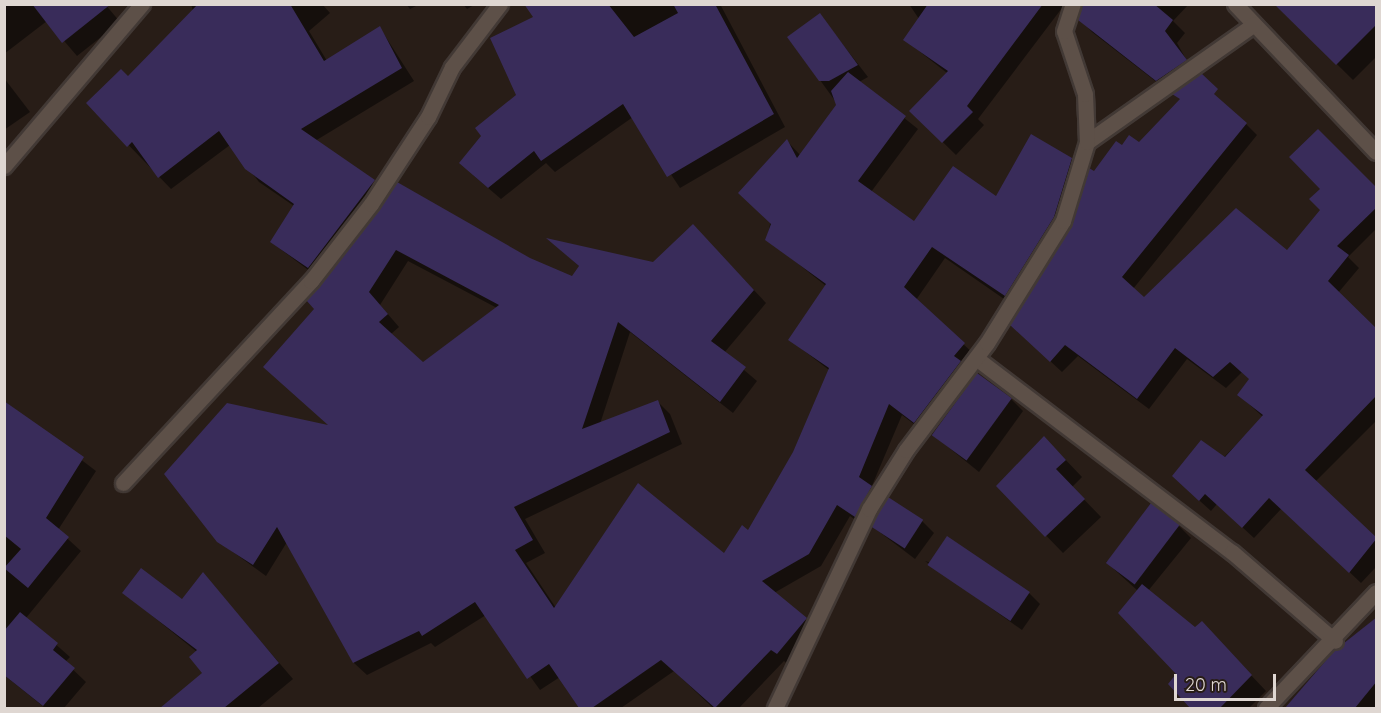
<!DOCTYPE html>
<html>
<head>
<meta charset="utf-8">
<style>
  body { margin:0 }
  #map { position:relative; width:1381px; height:713px; overflow:hidden; background:#281d17; font-family:Quicksand,sans-serif }
  div>[style] { position:absolute }
  [style*='--x'] { left:calc(var(--x)*1px); top:calc(var(--y)*1px); width:calc(var(--w)*1px); rotate:calc(var(--a)*1deg) }
  .shadow>* { inset:0; background:#0007 }
  .building>* { inset:0; background:#392c5a; transform-origin:0 0 }
  .roads { filter:drop-shadow(2px 0 #423935) drop-shadow(-2px 0 #423935) drop-shadow(0 2px #423935) drop-shadow(0 -2px #423935) }
  .minor>* { height:15px; margin:-7.5px; padding:0 7.5px; transform-origin:7.5px; border-radius:7.5px; background:#5d5048 }
  span { translate:-50% -50%; white-space:nowrap; text-align:center; line-height:1.15; -webkit-text-stroke:6px #281d17; paint-order:stroke }
  .frame { position:absolute; inset:0; border:6px solid #dfd7d2; pointer-events:none }
  .scale { position:absolute; left:1174px; top:674px; width:102px; height:27px; box-sizing:border-box; border:3px solid #dfd7d2; border-top:0; padding-left:8px; font-size:18px; line-height:21px; white-space:nowrap; color:#dfd7d2; -webkit-text-stroke:4px #281d17; paint-order:stroke }
</style>
</head>
<body>
<div id="map">
  <div class="shadow">
    <i style="clip-path:polygon(4px 4px,105px 4px,120px 22px,77px 56px,47px 21px,4px 54px)"></i>
    <i style="clip-path:polygon(evenodd,191px 4px,322px 4px,330px 13px,309px 31px,327px 61px,380px 28px,414px 81px,315px 141px,389px 196px,573px 278px,580px 267px,551px 241px,653px 263px,705px 238px,766px 303px,724px 353px,757px 381px,733px 413px,630px 332px,600px 424px,658px 402px,670px 414px,682px 444px,525px 519px,545px 553px,526px 563px,556px 608px,724px 556px,749px 532px,795px 452px,829px 370px,790px 340px,826px 286px,767px 239px,787px 141px,801px 156px,838px 105px,789px 37px,820px 15px,868px 77px,859px 82px,918px 129px,871px 192px,915px 223px,997px 198px,1071px 159px,1084px 171px,1017px 308px,945px 258px,916px 300px,976px 356px,927px 434px,902px 415px,871px 488px,883px 500px,867px 528px,850px 516px,821px 566px,774px 593px,818px 631px,790px 666px,784px 661px,739px 708px,713px 708px,674px 671px,621px 708px,581px 708px,560px 677px,540px 690px,486px 615px,435px 647px,431px 643px,367px 675px,354px 663px,287px 542px,266px 576px,218px 541px,331px 427px,316px 309px,323px 281px,271px 242px,294px 206px,259px 182px,230px 145px,171px 189px,88px 103px,128px 78px,193px 11px,191px 4px,408px 261px,497px 308px,423px 364px,391px 334px,399px 327px,380px 305px,408px 261px)"></i>
    <i style="clip-path:polygon(406px 4px,420px 4px,410px 9px)"></i>
    <i style="clip-path:polygon(463px 4px,476px 4px,467px 9px)"></i>
    <i style="clip-path:polygon(525px 4px,720px 4px,785px 127px,680px 188px,633px 117px,555px 172px,546px 163px,501px 199px,473px 175px,517px 96px,536px 17px)"></i>
    <i style="clip-path:polygon(909px 4px,1189px 4px,1173px 21px,1185px 33px,1177px 43px,1187px 61px,1163px 87px,1092px 32px,1080px 19px,1081px 6px,1075px 18px,1062px 8px,978px 119px,984px 125px,956px 155px,911px 111px,947px 73px,905px 40px,919px 19px)"></i>
    <i style="clip-path:polygon(1376px 4px,1376px 57px,1353px 80px,1281px 9px)"></i>
    <i style="clip-path:polygon(4px 78px,30px 112px,4px 130px)"></i>
    <i style="clip-path:polygon(1246px 124px,1257px 135px,1133px 289px,1144px 299px,1287px 252px,1376px 190px,1376px 229px,1348px 257px,1359px 268px,1338px 293px,1376px 331px,1376px 421px,1315px 482px,1376px 540px,1376px 567px,1361px 583px,1282px 508px,1254px 538px,1217px 504px,1211px 511px,1190px 492px,1263px 417px,1239px 395px,1251px 380px,1242px 372px,1226px 388px,1187px 359px,1149px 409px,1078px 356px,1062px 372px,1023px 336px,1095px 172px,1122px 147px)"></i>
    <i style="clip-path:polygon(1011px 399px,1023px 411px,979px 472px,932px 434px)"></i>
    <i style="clip-path:polygon(4px 401px,96px 471px,58px 530px,81px 551px,26px 618px,70px 657px,65px 662px,86px 682px,64px 708px,45px 708px,4px 675px)"></i>
    <i style="clip-path:polygon(1061px 455px,1082px 477px,1072px 487px,1101px 517px,1063px 553px,998px 486px)"></i>
    <i style="clip-path:polygon(922px 521px,934px 533px,915px 559px,873px 527px)"></i>
    <i style="clip-path:polygon(1179px 526px,1191px 538px,1148px 591px,1195px 629px,1216px 638px,1266px 691px,1249px 708px,1192px 708px,1170px 684px,1178px 674px,1138px 591px,1106px 562px)"></i>
    <i style="clip-path:polygon(925px 561px,1029px 593px,1040px 604px,1022px 630px)"></i>
    <i style="clip-path:polygon(203px 574px,293px 679px,258px 708px,162px 708px,205px 673px,197px 652px,124px 593px,182px 601px)"></i>
    <i style="clip-path:polygon(1376px 623px,1376px 708px,1287px 708px,1335px 652px)"></i>
  </div>
  <div class="building">
    <i style="clip-path:polygon(32px 4px,111px 4px,62px 43px)"></i>
    <i style="clip-path:polygon(198px 4px,290px 4px,324px 61px,380px 26px,402px 68px,301px 129px,375px 180px,308px 268px,270px 242px,294px 204px,245px 169px,219px 131px,158px 178px,132px 142px,127px 147px,86px 103px,121px 69px,128px 76px)"></i>
    <i style="clip-path:polygon(524px 4px,608px 4px,634px 37px,678px 13px,673px 4px,715px 4px,774px 114px,667px 177px,623px 104px,541px 161px,534px 151px,488px 188px,459px 163px,481px 136px,475px 128px,516px 95px,490px 38px,533px 17px)"></i>
    <i style="clip-path:polygon(928px 4px,1043px 4px,967px 106px,973px 112px,942px 143px,909px 111px,948px 71px,903px 40px)"></i>
    <i style="clip-path:polygon(1082px 4px,1154px 4px,1173px 20px,1165px 31px,1187px 60px,1156px 81px,1078px 20px)"></i>
    <i style="clip-path:polygon(1274px 4px,1377px 4px,1377px 24px,1336px 65px)"></i>
    <i style="clip-path:polygon(820px 13px,858px 65px,829px 81px,819px 81px,787px 37px)"></i>
    <i style="clip-path:polygon(evenodd,848px 72px,906px 116px,858px 181px,914px 221px,953px 166px,996px 196px,1031px 134px,1072px 158px,1054px 217px,1005px 296px,932px 247px,904px 287px,965px 343px,954px 356px,961px 361px,914px 423px,889px 404px,859px 477px,872px 486px,855px 517px,837px 505px,809px 554px,762px 581px,807px 618px,777px 654px,771px 650px,715px 708px,661px 660px,592px 708px,579px 708px,549px 664px,527px 679px,475px 602px,422px 636px,419px 631px,353px 663px,277px 527px,253px 565px,217px 542px,164px 474px,227px 403px,328px 425px,263px 367px,314px 309px,306px 300px,397px 182px,530px 258px,572px 276px,579px 266px,546px 238px,653px 262px,693px 224px,754px 290px,711px 341px,746px 367px,720px 402px,618px 322px,582px 429px,658px 400px,670px 432px,514px 507px,533px 540px,515px 550px,554px 608px,638px 483px,724px 553px,742px 525px,748px 530px,793px 452px,829px 368px,788px 340px,826px 284px,765px 240px,771px 224px,738px 193px,787px 139px,797px 158px,836px 105px,831px 91px,848px 72px,396px 250px,499px 305px,423px 362px,379px 322px,388px 314px,369px 292px,396px 250px)"></i>
    <i style="clip-path:polygon(1201px 73px,1218px 89px,1214px 94px,1247px 123px,1122px 277px,1144px 297px,1236px 208px,1287px 250px,1320px 210px,1309px 199px,1320px 189px,1289px 157px,1318px 129px,1377px 188px,1377px 207px,1337px 246px,1349px 255px,1328px 281px,1377px 329px,1377px 395px,1305px 470px,1377px 538px,1349px 573px,1269px 498px,1242px 528px,1205px 494px,1199px 501px,1172px 476px,1201px 440px,1225px 457px,1263px 415px,1237px 395px,1249px 379px,1230px 362px,1213px 377px,1175px 348px,1137px 399px,1065px 345px,1050px 362px,1010px 325px,1071px 226px,1089px 168px,1094px 171px,1116px 141px,1122px 145px,1129px 135px,1139px 142px,1180px 99px,1172px 94px)"></i>
    <i style="left:977px;top:373px;width:43px;height:77px;rotate:36deg"></i>
    <i style="clip-path:polygon(4px 401px,84px 457px,46px 518px,69px 537px,28px 588px,4px 568px,21px 549px,4px 535px)"></i>
    <i style="clip-path:polygon(1044px 436px,1066px 460px,1056px 469px,1085px 499px,1045px 537px,996px 486px)"></i>
    <i style="left:888px;top:497px;width:42px;height:34px;rotate:33deg"></i>
    <i style="left:1151px;top:503px;width:36px;height:75px;rotate:37deg"></i>
    <i style="left:947px;top:536px;width:100px;height:35px;rotate:34deg"></i>
    <i style="clip-path:polygon(141px 568px,182px 599px,203px 572px,279px 663px,224px 708px,160px 708px,202px 673px,189px 657px,197px 650px,122px 593px)"></i>
    <i style="clip-path:polygon(1142px 584px,1195px 627px,1202px 621px,1252px 675px,1220px 708px,1190px 708px,1168px 684px,1176px 674px,1118px 613px)"></i>
    <i style="clip-path:polygon(20px 612px,58px 643px,53px 650px,75px 668px,43px 706px,4px 675px,4px 631px)"></i>
    <i style="clip-path:polygon(1377px 617px,1377px 681px,1355px 708px,1285px 708px,1334px 651px)"></i>
  </div>
  <div class="roads">
    <div class="minor">
      <i style="--x:1235;--y:4;--w:204;--a:46.4"></i>
      <i style="--x:1087;--y:142;--w:204;--a:-35.2"></i>
      <i style="--x:4;--y:166;--w:213;--a:-49.6"></i>
      <i style="--x:976;--y:358;--w:321;--a:37.2"></i>
      <i style="--x:1232;--y:552;--w:136;--a:40.8"></i>
      <i style="--x:123;--y:483;--w:276;--a:-47.1"></i>
      <i style="--x:311;--y:281;--w:98;--a:-52.1"></i>
      <i style="--x:371;--y:204;--w:104;--a:-56.8"></i>
      <i style="--x:428;--y:117;--w:55;--a:-64.4"></i>
      <i style="--x:452;--y:67;--w:79;--a:-52.7"></i>
      <i style="--x:775;--y:708;--w:220;--a:-64.7"></i>
      <i style="--x:869;--y:509;--w:70;--a:-57.9"></i>
      <i style="--x:906;--y:450;--w:134;--a:-52.9"></i>
      <i style="--x:987;--y:343;--w:144;--a:-58.1"></i>
      <i style="--x:1063;--y:221;--w:83;--a:-73.1"></i>
      <i style="--x:1087;--y:142;--w:48;--a:-92.4"></i>
      <i style="--x:1085;--y:94;--w:66;--a:-108.4"></i>
      <i style="--x:1064;--y:31;--w:28;--a:-72"></i>
      <i style="--x:1266;--y:708;--w:160;--a:-46.5"></i>
    </div>
  </div>
  <div class="frame"></div>
  <div class="scale">20 m</div>
</div>
</body>
</html>
